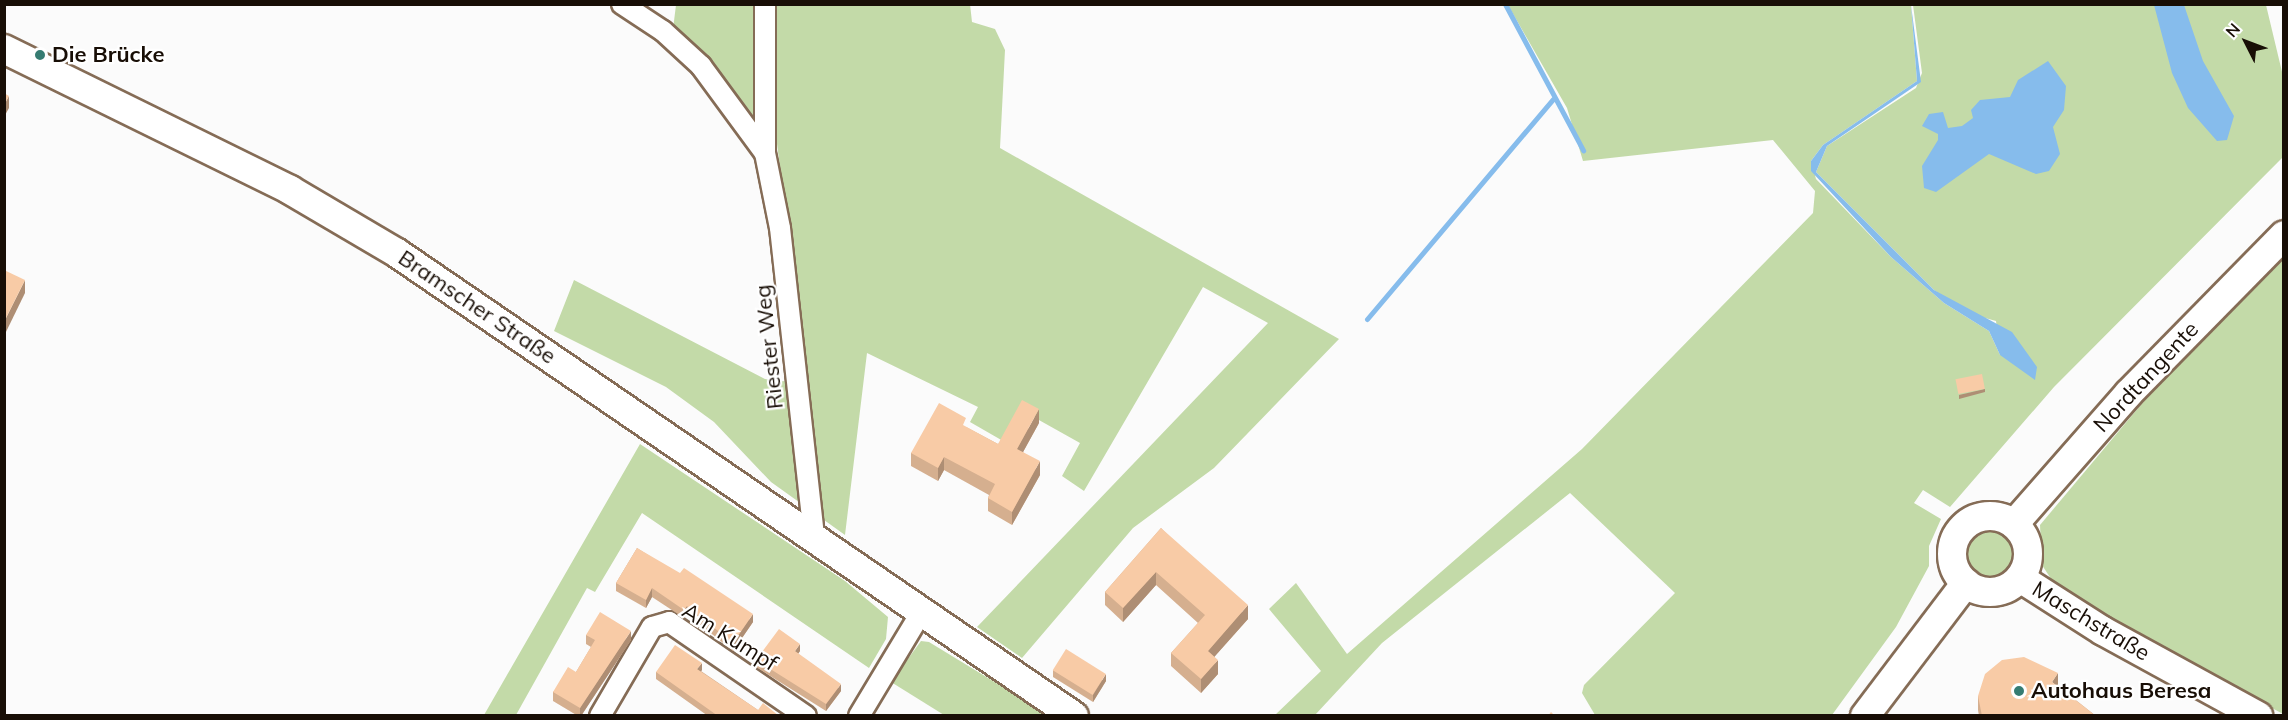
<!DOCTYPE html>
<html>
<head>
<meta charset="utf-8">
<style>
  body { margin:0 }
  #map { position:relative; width:2288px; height:720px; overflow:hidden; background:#fbfbfb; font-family:Mulish,sans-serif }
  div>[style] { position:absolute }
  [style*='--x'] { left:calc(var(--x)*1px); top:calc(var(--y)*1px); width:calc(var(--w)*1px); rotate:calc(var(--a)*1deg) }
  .green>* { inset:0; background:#c3daa8 }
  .round { border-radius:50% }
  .water>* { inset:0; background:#86bcec }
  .stream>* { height:5px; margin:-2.5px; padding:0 2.5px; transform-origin:2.5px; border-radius:2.5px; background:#86bcec }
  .roads { filter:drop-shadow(2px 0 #856c56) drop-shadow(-2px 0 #856c56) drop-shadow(0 2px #856c56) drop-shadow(0 -2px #856c56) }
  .street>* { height:20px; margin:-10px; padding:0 10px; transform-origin:10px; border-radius:10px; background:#fff }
  .secondary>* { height:28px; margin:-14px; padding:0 14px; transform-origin:14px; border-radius:14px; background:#fff }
  .secondary>.ring { margin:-14px; padding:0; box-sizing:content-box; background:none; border:28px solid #fff; border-radius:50% }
  .wall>* { inset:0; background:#d5af8f }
  .shaded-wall>* { inset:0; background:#ae8e74 }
  .building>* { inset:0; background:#f8cba6; transform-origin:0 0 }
  .dots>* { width:16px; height:16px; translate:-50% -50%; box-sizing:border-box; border:3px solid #fff; border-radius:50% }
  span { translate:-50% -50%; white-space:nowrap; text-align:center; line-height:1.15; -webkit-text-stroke:4.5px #fff; paint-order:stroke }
  .poi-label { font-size:22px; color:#180e06; font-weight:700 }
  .left { translate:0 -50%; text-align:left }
  .street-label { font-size:22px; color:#180e06 }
  .frame { position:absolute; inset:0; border:6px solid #180e06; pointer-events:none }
  .north { position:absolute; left:2216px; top:12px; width:60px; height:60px; -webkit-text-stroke:4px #fff; paint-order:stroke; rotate:312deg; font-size:16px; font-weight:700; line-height:24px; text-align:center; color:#180e06 }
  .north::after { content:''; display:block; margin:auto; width:21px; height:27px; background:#180e06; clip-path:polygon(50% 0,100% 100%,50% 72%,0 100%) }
</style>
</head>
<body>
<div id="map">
  <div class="green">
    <i style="clip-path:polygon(970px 4px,972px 22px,995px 29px,1005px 50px,1000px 148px,1339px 339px,1214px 468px,1133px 528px,1022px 658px,977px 627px,1268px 323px,1203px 287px,1084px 491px,1062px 476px,1080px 443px,1021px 410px,1003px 441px,970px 422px,978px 407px,867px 353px,845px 535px,771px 482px,714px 422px,666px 387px,554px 331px,574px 280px,765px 379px,808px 384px,777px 144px,777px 5px)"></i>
    <i style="clip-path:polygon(676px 5px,758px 5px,756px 122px,720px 72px,673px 29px)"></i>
    <i style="clip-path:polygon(1508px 5px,1911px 5px,1917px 81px,1823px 145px,1811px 161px,1816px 179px,1891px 257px,1944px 303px,1989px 331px,2000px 355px,1996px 321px,1967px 313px,1934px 290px,1816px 172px,1827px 146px,1916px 88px,1922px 73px,1913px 5px,2266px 5px,2283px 76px,2284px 156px,2054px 387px,1950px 507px,1923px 490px,1914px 503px,1941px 519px,1929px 546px,1929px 566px,1896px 627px,1832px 715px,1595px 715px,1582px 693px,1584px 685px,1675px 593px,1570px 493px,1382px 643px,1315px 715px,1275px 715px,1321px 671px,1269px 609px,1296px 583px,1347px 654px,1582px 449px,1813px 213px,1815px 191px,1773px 140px,1583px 161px,1567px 108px)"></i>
    <i style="clip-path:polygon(2283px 254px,2283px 714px,2112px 622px,2053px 582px,2042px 565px,2040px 525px,2181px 357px)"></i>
    <i style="clip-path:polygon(640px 444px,845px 581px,888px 617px,886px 639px,869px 668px,642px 513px,595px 592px,587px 588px,516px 715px,484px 715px)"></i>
    <i class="round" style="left:1964px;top:528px;width:52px;height:52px"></i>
    <i style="clip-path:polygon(921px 641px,929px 642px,1049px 715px,944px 715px,891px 682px)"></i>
  </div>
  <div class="water">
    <i style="clip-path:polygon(1911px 5px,1921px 82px,1827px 146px,1816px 172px,1934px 290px,2012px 332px,2037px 367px,2035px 380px,2000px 355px,1989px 331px,1944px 303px,1891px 257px,1811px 171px,1811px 161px,1823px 145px,1917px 81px)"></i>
    <i style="clip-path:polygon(2154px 5px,2184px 5px,2203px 61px,2234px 116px,2227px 140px,2217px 141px,2188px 108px,2172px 73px)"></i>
    <i style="clip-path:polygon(2048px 61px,2066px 86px,2064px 110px,2053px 127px,2060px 154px,2049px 171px,2036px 174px,1989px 154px,1936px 192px,1924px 188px,1922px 166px,1938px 140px,1938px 134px,1922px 126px,1929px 114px,1943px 112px,1948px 128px,1962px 126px,1973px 118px,1971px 110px,1980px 100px,2010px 97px,2018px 80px)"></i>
  </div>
  <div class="stream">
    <i style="--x:1505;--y:4;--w:166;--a:61.9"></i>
    <i style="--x:1367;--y:319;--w:288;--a:-49.8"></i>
  </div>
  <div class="roads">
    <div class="street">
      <i style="--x:622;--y:4;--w:49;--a:33.4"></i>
      <i style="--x:663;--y:31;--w:52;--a:42.6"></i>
      <i style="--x:701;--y:66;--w:108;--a:53.7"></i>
      <i style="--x:765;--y:153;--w:76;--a:78.7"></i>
      <i style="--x:780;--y:228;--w:311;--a:83.7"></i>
      <i style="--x:765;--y:4;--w:149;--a:90"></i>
      <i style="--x:600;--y:716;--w:103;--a:-59.7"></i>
      <i style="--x:652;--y:627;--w:18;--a:-16"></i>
      <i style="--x:669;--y:622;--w:166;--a:34.5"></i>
      <i style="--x:859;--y:716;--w:120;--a:-59"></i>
    </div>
    <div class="secondary">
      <i style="--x:4;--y:49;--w:319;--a:26.2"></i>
      <i style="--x:290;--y:190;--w:124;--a:30.5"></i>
      <i style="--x:397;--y:253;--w:820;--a:34.37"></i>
      <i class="ring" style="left:1952px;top:516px;width:48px;height:48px"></i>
      <i style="--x:2014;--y:524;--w:174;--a:-48.7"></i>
      <i style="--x:2129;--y:393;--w:221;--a:-45.5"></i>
      <i style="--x:2020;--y:578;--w:98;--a:32.6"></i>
      <i style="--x:2103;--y:631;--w:177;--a:28.7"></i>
      <i style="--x:1865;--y:716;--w:167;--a:-52.8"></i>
    </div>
  </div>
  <div class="wall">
    <i style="clip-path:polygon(1039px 423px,1023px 452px,1040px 475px,1012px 525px,988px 511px,988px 498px,989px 495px,944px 470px,938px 481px,911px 466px,911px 453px,966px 427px,998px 444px)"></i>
    <i style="clip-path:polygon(1161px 528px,1248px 619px,1214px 657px,1218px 674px,1201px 693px,1171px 666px,1171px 653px,1198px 623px,1156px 585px,1123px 622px,1105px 605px,1105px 592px)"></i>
    <i style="clip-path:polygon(637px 548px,753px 622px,733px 651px,687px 614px,684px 618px,652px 597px,646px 608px,616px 591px,616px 583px)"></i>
    <i style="clip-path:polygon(586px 635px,631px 640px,581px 716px,578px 716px,553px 701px,553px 692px,576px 672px,591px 647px,586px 644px)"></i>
    <i style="clip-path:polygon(800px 651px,798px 654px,841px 691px,826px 711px,756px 667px,756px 660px)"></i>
    <i style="clip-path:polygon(702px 670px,701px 671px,758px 710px,779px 716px,708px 716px,656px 679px,656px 672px)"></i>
    <i style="clip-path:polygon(1053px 670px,1106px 681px,1093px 702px,1053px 677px)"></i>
    <i style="clip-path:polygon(2058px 686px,2096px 716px,1979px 716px,1978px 710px,1978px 696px)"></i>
  </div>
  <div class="shaded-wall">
    <i style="clip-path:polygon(9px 96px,9px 108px,4px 117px,4px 105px)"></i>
    <i style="clip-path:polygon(25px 280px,25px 293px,4px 336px,4px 322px)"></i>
    <i style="clip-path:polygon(1985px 389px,1985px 392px,1959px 399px,1959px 395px)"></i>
    <i style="clip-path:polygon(1039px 409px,1039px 423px,1017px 463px,1017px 449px)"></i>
    <i style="clip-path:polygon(944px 457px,944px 470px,938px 481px,938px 468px)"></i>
    <i style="clip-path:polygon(1040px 461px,1040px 475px,1012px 525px,1012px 512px)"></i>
    <i style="clip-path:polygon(1156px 572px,1156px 585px,1123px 622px,1123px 608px)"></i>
    <i style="clip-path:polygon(652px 588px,652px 597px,646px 608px,646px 600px)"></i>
    <i style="clip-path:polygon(1248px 605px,1248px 619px,1208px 664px,1208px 651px)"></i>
    <i style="clip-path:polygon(687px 606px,687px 614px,684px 618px,684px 610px)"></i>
    <i style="clip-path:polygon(753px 614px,753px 622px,733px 651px,733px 643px)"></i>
    <i style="clip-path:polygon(631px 631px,631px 640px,581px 716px,580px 716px,580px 708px)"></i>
    <i style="clip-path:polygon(800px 644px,800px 651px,795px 658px,795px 651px)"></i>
    <i style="clip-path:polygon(1218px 660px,1218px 674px,1201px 693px,1201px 679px)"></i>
    <i style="clip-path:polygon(702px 663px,702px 670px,697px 676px,697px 669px)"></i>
    <i style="clip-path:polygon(2058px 673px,2058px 687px,2052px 682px)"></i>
    <i style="clip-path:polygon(1106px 674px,1106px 681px,1093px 702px,1093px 695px)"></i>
    <i style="clip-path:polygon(841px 684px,841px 691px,826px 711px,826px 704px)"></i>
  </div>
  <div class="building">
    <i style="clip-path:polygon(4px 93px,9px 96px,4px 105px)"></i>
    <i style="clip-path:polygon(4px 270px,25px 280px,4px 322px)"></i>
    <i style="left:1982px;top:374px;width:15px;height:27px;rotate:79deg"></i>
    <i style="clip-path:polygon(1022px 400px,1039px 409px,1017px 449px,1040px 461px,1012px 512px,988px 498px,995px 484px,944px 457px,938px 468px,911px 453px,939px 403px,966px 418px,963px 425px,998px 444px)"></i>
    <i style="clip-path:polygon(1161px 528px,1248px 605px,1208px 651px,1218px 660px,1201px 679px,1171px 653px,1205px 615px,1156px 572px,1123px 608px,1105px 592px)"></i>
    <i style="clip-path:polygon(637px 548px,680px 573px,684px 568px,753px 614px,733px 643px,687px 606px,684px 610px,652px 588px,646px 600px,616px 583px)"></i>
    <i style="clip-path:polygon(600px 612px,631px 631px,580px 708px,553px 692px,568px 667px,576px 672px,595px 640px,586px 635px)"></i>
    <i style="clip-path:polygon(779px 629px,800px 644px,795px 651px,841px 684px,826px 704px,756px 660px)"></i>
    <i style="clip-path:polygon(675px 645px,702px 663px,697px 669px,758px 710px,763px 703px,779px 716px,718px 716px,656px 672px)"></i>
    <i style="left:1066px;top:649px;width:47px;height:25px;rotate:32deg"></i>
    <i style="clip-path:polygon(2024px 657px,2058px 673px,2052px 682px,2096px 716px,1982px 716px,1978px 696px,1985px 674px,2002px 660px)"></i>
    <i style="clip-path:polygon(1551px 712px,1555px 716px,1548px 716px)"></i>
  </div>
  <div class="dots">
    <i style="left:40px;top:55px;background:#367c72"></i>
    <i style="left:2019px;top:691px;background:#367c72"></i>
  </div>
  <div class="poi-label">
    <span class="left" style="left:52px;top:55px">Die Brücke</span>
    <span class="left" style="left:2031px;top:691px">Autohaus Beresa</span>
  </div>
  <div class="street-label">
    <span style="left:477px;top:307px;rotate:34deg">Bramscher Straße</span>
    <span style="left:769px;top:347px;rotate:-96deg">Riester Weg</span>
    <span style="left:2146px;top:377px;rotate:-47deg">Nordtangente</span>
    <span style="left:2091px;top:621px;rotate:31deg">Maschstraße</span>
    <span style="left:730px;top:637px;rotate:32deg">Am Kumpf</span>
  </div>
  <div class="frame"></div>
  <div class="north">N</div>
</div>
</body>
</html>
